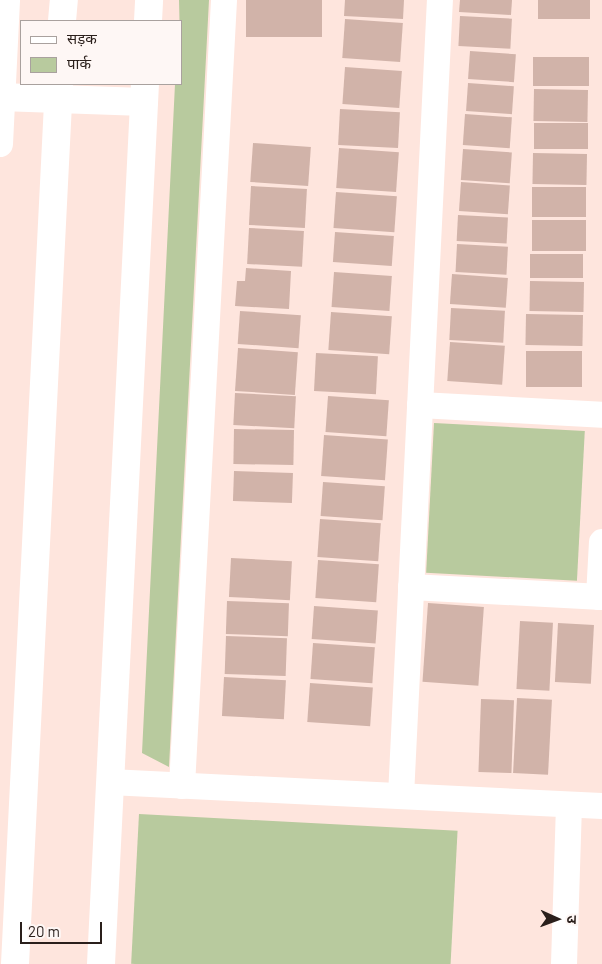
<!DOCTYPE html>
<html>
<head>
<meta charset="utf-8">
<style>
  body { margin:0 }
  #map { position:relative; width:602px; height:964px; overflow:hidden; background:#fee5dd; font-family:Barlow,"Noto Sans Devanagari",sans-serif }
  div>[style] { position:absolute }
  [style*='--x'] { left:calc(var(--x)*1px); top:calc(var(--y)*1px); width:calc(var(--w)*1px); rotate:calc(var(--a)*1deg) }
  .green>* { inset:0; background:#b8ca9e; transform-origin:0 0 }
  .building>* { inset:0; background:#d1b3a9; transform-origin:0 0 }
  .minor>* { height:26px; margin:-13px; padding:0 13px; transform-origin:13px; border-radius:13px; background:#fff }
  .tertiary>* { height:28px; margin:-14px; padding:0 14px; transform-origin:14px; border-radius:14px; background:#fff }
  span { translate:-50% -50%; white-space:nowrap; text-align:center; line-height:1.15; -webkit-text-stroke:5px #fef7f5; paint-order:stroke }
  .legend { position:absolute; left:20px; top:20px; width:162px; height:65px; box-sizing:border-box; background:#fef7f5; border:1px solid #a9a19e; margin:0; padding:6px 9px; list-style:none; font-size:15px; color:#2a1f1b }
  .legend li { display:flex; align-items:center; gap:10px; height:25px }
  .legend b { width:25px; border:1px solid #a9a19e }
  .north { position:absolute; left:532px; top:894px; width:50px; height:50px; -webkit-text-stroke:4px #fef7f5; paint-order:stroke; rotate:92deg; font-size:14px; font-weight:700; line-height:20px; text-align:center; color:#2a1f1b }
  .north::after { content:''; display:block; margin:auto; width:18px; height:22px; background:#2a1f1b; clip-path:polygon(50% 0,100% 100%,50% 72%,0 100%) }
  .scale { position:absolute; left:20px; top:922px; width:82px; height:22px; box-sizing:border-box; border:2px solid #2a1f1b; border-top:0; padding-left:6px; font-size:15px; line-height:18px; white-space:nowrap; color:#2a1f1b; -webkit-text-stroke:4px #fef7f5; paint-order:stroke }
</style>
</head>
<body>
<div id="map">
  <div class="green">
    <i style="clip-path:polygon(179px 0,209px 0,169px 767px,142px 753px,175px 84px,181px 84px)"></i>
    <i style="left:434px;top:423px;width:151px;height:150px;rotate:3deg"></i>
    <i style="left:139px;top:814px;width:319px;height:150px;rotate:3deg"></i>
  </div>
  <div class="building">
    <i style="left:246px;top:0;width:76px;height:37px"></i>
    <i style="clip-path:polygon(345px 0,404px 0,403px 19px,344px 16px)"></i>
    <i style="clip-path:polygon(460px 0,512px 0,511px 15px,459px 12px)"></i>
    <i style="left:538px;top:0;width:52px;height:19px"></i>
    <i style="left:460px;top:16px;width:52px;height:30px;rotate:3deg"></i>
    <i style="left:345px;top:19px;width:58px;height:39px;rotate:4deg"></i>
    <i style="left:470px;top:51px;width:46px;height:28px;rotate:4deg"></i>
    <i style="left:533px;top:57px;width:56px;height:29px"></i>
    <i style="left:345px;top:67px;width:57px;height:37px;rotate:4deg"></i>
    <i style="left:468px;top:83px;width:46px;height:28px;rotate:4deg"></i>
    <i style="left:534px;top:89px;width:54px;height:32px;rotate:1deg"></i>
    <i style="left:340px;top:109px;width:60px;height:36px;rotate:3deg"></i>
    <i style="left:465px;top:114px;width:47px;height:31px;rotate:4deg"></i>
    <i style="left:534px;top:123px;width:54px;height:26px"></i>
    <i style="left:253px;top:143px;width:58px;height:39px;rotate:4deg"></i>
    <i style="left:339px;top:148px;width:60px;height:40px;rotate:4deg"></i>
    <i style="left:463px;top:149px;width:49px;height:31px;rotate:4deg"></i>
    <i style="left:533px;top:153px;width:54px;height:31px;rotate:1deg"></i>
    <i style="left:461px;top:182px;width:49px;height:29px;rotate:4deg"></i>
    <i style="left:251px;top:186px;width:56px;height:39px;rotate:3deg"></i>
    <i style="left:532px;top:187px;width:54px;height:30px"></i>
    <i style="left:336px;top:192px;width:61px;height:36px;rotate:4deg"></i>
    <i style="left:458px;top:215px;width:50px;height:26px;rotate:3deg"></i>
    <i style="left:532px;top:220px;width:54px;height:31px"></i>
    <i style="left:249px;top:228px;width:55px;height:36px;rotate:3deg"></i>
    <i style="left:335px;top:232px;width:59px;height:30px;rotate:4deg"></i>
    <i style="left:457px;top:244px;width:51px;height:28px;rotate:3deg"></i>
    <i style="left:530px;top:254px;width:53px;height:24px"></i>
    <i style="clip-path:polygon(246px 268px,291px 271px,289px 309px,235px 306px,237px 281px,245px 281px)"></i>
    <i style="left:334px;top:272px;width:58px;height:35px;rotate:4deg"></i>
    <i style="left:452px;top:274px;width:56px;height:30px;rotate:4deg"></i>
    <i style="left:530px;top:281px;width:54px;height:30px;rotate:1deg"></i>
    <i style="left:451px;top:308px;width:54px;height:32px;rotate:3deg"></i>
    <i style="left:240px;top:311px;width:61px;height:33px;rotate:4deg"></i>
    <i style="left:331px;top:312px;width:61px;height:38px;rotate:4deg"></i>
    <i style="left:526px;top:314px;width:57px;height:31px;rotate:1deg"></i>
    <i style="left:450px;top:342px;width:55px;height:39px;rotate:4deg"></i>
    <i style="left:238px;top:348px;width:60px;height:43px;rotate:4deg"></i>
    <i style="left:526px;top:351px;width:56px;height:36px"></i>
    <i style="left:316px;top:353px;width:62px;height:38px;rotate:3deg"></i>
    <i style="left:235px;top:393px;width:61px;height:32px;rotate:3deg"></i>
    <i style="left:328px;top:396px;width:61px;height:36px;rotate:4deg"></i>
    <i style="left:234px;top:429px;width:60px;height:35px;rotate:1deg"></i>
    <i style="left:324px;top:435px;width:64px;height:41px;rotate:4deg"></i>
    <i style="left:234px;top:471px;width:59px;height:30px;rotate:2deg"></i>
    <i style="left:323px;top:482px;width:62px;height:34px;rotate:4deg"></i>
    <i style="left:320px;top:519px;width:61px;height:38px;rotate:4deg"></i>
    <i style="left:231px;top:558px;width:61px;height:39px;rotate:3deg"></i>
    <i style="left:318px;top:560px;width:61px;height:38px;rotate:4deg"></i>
    <i style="left:227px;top:601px;width:62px;height:33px;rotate:2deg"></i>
    <i style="left:428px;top:603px;width:56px;height:79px;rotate:4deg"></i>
    <i style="left:314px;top:606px;width:64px;height:33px;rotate:4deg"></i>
    <i style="left:520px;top:621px;width:33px;height:68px;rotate:3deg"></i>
    <i style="left:558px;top:623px;width:36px;height:59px;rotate:3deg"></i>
    <i style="left:226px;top:636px;width:61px;height:38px;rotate:2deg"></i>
    <i style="left:313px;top:643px;width:62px;height:36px;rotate:4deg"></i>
    <i style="left:224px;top:677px;width:62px;height:39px;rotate:3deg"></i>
    <i style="left:310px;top:683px;width:63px;height:39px;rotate:4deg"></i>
    <i style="left:517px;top:698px;width:35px;height:75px;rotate:3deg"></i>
    <i style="left:481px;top:699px;width:33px;height:73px;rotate:2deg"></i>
  </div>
  <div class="minor">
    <i style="--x:0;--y:144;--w:144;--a:-87.2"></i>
    <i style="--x:420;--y:405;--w:182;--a:3.1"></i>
    <i style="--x:411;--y:587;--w:191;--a:3"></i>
    <i style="--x:599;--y:597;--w:55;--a:-86.9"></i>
    <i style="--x:110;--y:782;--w:493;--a:2.8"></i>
    <i style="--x:182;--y:786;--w:787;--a:-86.94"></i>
    <i style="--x:401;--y:796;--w:797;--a:-87.2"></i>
    <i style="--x:564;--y:964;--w:159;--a:-88.2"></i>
  </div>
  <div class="tertiary">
    <i style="--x:62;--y:21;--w:21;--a:-85"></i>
    <i style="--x:148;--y:21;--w:21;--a:-87"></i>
    <i style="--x:0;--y:97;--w:144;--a:2"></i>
    <i style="--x:15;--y:964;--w:881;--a:-87.14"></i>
    <i style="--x:101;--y:964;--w:881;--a:-87.14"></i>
  </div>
  <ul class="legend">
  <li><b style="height:6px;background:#fff"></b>सड़क</li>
  <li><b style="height:14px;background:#b8ca9e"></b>पार्क</li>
  </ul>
  <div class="north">उ</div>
  <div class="scale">20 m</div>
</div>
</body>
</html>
